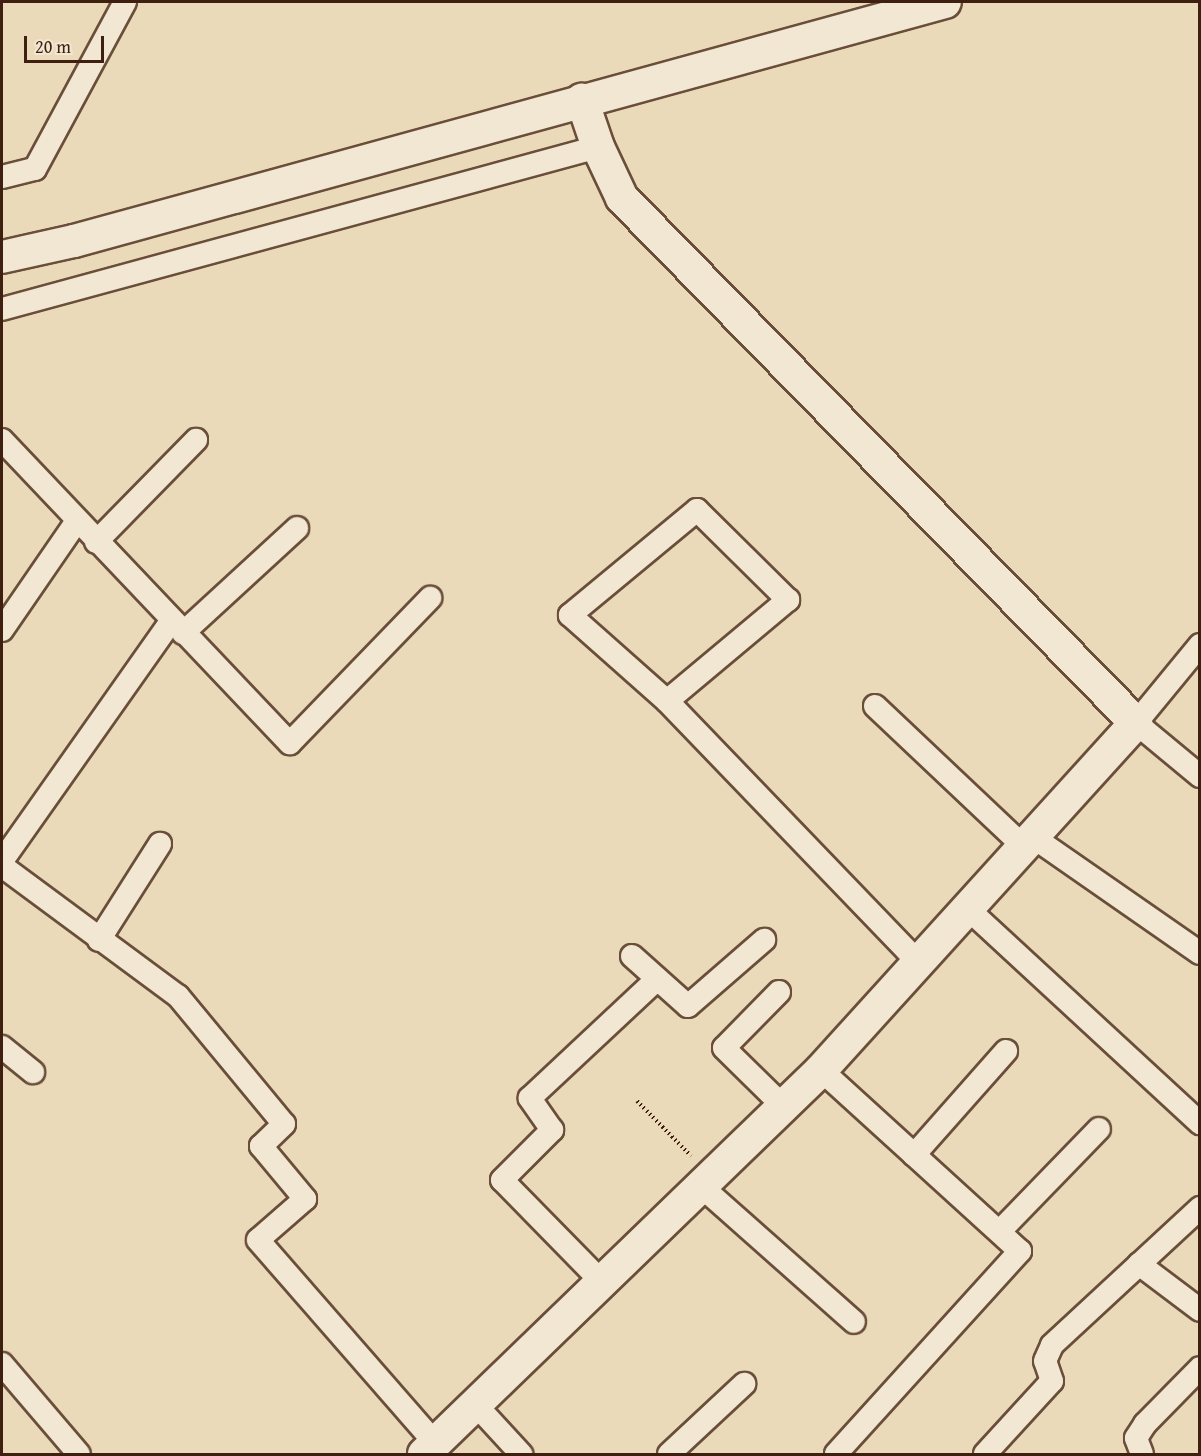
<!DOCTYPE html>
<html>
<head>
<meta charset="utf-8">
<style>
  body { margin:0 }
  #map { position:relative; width:1201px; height:1456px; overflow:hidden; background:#eadab9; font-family:"Gentium Book Plus",serif }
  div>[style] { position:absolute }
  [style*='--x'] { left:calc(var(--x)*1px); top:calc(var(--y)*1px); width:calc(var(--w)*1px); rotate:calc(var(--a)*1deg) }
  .path>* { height:4px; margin-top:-2px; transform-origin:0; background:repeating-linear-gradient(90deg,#3f1f10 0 1.5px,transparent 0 4.5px) }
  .roads { filter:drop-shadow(2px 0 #6a4e3a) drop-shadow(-2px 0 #6a4e3a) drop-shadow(0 2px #6a4e3a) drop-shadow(0 -2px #6a4e3a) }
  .street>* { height:22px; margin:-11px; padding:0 11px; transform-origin:11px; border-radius:11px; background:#f1e7d2 }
  .secondary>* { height:32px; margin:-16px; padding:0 16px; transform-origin:16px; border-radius:16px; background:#f1e7d2 }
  span { translate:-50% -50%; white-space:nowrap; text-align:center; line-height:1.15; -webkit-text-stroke:4.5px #f1e7d2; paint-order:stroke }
  .frame { position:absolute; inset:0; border:3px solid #3f1f10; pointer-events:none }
  .scale { position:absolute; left:24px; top:36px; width:80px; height:27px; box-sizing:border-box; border:3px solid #3f1f10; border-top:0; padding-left:8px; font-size:18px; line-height:21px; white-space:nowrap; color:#3f1f10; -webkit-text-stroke:4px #f1e7d2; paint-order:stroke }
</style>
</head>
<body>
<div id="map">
  <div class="path">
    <i style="--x:637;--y:1101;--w:77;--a:45.5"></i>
  </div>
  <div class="roads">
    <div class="street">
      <i style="--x:2;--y:177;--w:34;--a:-14"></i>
      <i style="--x:35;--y:169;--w:190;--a:-61.7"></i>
      <i style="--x:2;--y:309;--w:618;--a:-15.21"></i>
      <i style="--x:2;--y:440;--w:418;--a:46.5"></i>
      <i style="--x:290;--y:743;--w:202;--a:-46"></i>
      <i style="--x:96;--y:542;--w:143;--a:-45.6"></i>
      <i style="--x:2;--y:630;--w:132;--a:-55.5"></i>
      <i style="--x:183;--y:633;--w:155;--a:-42.6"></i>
      <i style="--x:1200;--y:645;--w:101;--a:129.4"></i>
      <i style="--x:1136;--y:723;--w:83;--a:39.6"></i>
      <i style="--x:667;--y:701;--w:158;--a:-39.9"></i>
      <i style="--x:788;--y:600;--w:128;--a:-135.3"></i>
      <i style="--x:697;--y:510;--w:165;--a:140.4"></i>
      <i style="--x:570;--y:615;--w:130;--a:41.6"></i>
      <i style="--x:667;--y:701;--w:364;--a:46.1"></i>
      <i style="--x:875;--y:706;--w:205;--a:43.4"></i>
      <i style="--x:1033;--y:837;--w:203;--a:34.8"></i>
      <i style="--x:2;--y:861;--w:295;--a:-54.8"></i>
      <i style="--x:2;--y:866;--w:219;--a:36.5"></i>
      <i style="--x:178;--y:996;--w:166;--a:50.4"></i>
      <i style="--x:284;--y:1124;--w:32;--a:136"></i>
      <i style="--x:261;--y:1146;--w:69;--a:50.3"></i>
      <i style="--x:305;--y:1199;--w:62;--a:138.9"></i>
      <i style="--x:258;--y:1240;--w:271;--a:48.9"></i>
      <i style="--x:968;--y:909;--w:316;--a:42.7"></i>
      <i style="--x:99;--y:940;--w:114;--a:-57.6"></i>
      <i style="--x:632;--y:956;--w:75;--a:41.8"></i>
      <i style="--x:688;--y:1006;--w:101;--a:-41"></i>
      <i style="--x:779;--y:992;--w:78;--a:134.5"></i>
      <i style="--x:724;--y:1048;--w:84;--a:44.5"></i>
      <i style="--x:2;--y:1047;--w:40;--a:39"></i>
      <i style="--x:821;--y:1070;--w:269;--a:42.3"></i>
      <i style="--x:1020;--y:1251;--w:274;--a:132.2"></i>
      <i style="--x:914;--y:1155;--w:139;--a:-48.5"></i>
      <i style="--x:702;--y:1187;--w:203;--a:41.6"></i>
      <i style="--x:1000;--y:1231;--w:142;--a:-45.9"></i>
      <i style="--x:1139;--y:1264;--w:76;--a:37"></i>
      <i style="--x:603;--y:1283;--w:144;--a:-134.4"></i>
      <i style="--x:502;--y:1180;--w:71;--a:-45"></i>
      <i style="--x:552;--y:1130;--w:39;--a:-125"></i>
      <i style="--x:530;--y:1098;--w:174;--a:-43.1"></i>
      <i style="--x:2;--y:1364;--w:118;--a:49.5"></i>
      <i style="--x:476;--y:1405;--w:67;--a:47.4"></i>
      <i style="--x:669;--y:1454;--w:103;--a:-43"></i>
      <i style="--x:985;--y:1454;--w:99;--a:-47.5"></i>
      <i style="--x:1052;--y:1381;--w:21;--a:-109"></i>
      <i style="--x:1045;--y:1361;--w:17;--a:-66"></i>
      <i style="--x:1052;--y:1345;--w:202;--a:-42.8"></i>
      <i style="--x:1142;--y:1454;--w:17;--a:-111"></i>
      <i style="--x:1136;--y:1438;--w:17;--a:-57"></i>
      <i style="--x:1145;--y:1424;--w:78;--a:-45.5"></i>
    </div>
    <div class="secondary">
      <i style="--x:2;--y:257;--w:74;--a:-12.5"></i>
      <i style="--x:74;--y:241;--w:903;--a:-15.34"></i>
      <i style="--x:424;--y:1454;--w:552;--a:-44.05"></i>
      <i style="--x:821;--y:1070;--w:469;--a:-47.8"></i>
      <i style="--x:1136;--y:723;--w:735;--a:-134.39"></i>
      <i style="--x:622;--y:198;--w:56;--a:-115.2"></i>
      <i style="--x:598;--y:147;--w:50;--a:-108.8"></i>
    </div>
  </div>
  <div class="frame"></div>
  <div class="scale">20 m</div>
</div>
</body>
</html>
